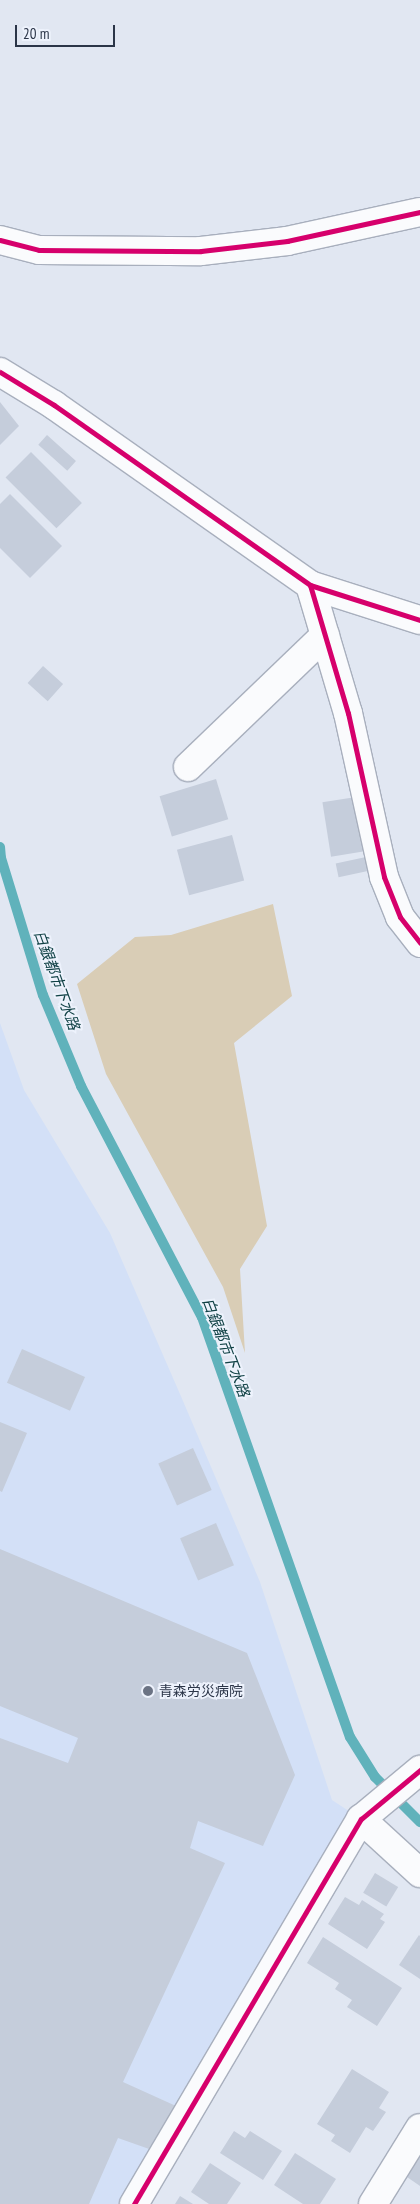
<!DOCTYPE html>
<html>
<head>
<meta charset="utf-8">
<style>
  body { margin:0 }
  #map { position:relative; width:420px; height:2204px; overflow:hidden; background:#e1e7f2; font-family:"PT Sans Narrow","Noto Sans JP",sans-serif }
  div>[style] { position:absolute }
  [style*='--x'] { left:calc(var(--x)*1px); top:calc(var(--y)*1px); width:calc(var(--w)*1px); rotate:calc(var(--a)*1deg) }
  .built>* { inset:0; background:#d3e0f7 }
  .green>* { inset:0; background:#d9cdb6 }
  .stream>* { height:10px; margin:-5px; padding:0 5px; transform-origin:5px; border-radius:5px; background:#60b2bb }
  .building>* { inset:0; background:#c5cddb; transform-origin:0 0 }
  .roads { filter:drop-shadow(1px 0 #a8afbd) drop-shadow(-1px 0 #a8afbd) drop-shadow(0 1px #a8afbd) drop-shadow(0 -1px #a8afbd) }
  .street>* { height:28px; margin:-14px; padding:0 14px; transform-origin:14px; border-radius:14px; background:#fafbfd }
  .secondary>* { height:28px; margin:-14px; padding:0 14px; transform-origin:14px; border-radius:14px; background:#fafbfd }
  .cycleway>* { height:5px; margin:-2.5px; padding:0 2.5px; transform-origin:2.5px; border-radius:2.5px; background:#d6006c }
  .dots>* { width:14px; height:14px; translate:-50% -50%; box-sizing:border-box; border:2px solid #edf2fc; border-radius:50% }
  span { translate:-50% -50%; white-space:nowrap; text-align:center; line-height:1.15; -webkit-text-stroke:4px #edf2fc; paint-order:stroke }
  .poi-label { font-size:14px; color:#2b3548 }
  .left { translate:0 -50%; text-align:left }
  .water-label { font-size:15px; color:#114246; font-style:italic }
  .scale { position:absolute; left:15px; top:25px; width:100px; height:22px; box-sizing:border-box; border:2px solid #2b3548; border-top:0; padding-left:6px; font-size:15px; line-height:18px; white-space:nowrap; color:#2b3548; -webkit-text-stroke:4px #edf2fc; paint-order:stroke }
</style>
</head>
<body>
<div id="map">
  <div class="built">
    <i style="clip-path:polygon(0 1023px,24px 1090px,110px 1233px,183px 1401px,260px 1582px,332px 1800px,361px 1819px,134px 2204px,0 2204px)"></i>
  </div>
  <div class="green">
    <i style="clip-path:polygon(273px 904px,292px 996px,234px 1043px,267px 1226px,240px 1269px,245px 1353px,223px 1287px,106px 1074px,77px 984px,135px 937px,171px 935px)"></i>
  </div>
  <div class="stream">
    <i style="--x:0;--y:847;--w:11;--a:85"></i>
    <i style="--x:1;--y:858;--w:143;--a:73"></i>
    <i style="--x:43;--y:995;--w:99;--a:67.3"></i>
    <i style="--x:81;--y:1086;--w:261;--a:62.4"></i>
    <i style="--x:202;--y:1317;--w:445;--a:70.6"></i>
    <i style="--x:350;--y:1737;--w:47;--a:58"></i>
    <i style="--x:375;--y:1777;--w:64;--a:45"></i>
  </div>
  <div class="building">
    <i style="clip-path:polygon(0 402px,19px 426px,0 445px)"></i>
    <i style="left:47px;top:435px;width:39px;height:13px;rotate:42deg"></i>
    <i style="left:31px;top:452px;width:72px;height:36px;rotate:45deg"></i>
    <i style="clip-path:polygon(10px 494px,62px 546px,30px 578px,0 548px,0 504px)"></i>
    <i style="left:43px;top:666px;width:27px;height:23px;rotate:42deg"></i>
    <i style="left:216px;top:779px;width:42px;height:59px;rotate:73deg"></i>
    <i style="left:356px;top:797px;width:55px;height:34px;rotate:81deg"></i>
    <i style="left:232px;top:835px;width:47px;height:57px;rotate:75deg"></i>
    <i style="left:366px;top:857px;width:14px;height:31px;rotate:78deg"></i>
    <i style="left:22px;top:1349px;width:69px;height:37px;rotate:24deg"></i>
    <i style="clip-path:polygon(0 1422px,27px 1433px,2px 1492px,0 1491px)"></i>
    <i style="left:193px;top:1448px;width:46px;height:38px;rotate:66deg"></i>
    <i style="left:216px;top:1523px;width:46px;height:39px;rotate:67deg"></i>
    <i style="clip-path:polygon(0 1549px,247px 1653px,295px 1775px,263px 1846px,198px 1821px,190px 1848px,225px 1863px,123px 2082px,176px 2106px,152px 2150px,118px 2138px,89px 2204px,0 2204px,0 1738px,68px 1763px,78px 1738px,0 1706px)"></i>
    <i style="left:375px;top:1873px;width:27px;height:23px;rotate:31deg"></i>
    <i style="clip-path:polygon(345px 1897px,359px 1905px,362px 1900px,384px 1914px,380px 1919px,385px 1922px,367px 1949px,328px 1924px)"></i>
    <i style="clip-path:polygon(419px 1935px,420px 1936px,420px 1979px,399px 1965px)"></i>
    <i style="clip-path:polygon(323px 1937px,402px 1988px,377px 2026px,347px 2007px,352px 2000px,335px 1989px,339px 1983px,307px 1963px)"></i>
    <i style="clip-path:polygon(352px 2069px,389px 2092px,379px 2108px,386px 2112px,373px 2131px,366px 2127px,350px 2153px,331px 2141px,335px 2135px,317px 2124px)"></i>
    <i style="clip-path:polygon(234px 2131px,245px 2138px,250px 2131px,282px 2151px,263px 2180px,220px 2153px)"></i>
    <i style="clip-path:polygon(295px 2153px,336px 2179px,320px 2204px,303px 2204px,274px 2185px)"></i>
    <i style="clip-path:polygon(420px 2156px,420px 2186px,407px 2177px)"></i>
    <i style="clip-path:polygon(210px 2163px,241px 2183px,227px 2204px,209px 2204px,191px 2192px)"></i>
    <i style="clip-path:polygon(180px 2196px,193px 2204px,175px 2204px)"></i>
  </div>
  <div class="roads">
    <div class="street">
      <i style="--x:0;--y:240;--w:40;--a:14.4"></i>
      <i style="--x:39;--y:250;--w:162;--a:0.4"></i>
      <i style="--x:201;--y:251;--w:87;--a:-6.6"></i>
      <i style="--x:287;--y:241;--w:136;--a:-12.3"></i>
      <i style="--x:310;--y:585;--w:134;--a:73.5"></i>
      <i style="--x:348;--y:713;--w:168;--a:77.6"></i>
      <i style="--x:384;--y:877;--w:43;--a:68.2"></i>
      <i style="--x:400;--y:917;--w:33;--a:52"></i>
      <i style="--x:188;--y:767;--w:190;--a:-43.9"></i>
      <i style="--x:361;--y:1819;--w:80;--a:42.5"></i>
      <i style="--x:134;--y:2204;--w:447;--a:-59.5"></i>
      <i style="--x:361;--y:1819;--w:77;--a:-39.7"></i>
      <i style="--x:373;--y:2204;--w:89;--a:-58.3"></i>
    </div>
    <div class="secondary">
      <i style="--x:0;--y:372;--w:63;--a:31.4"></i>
      <i style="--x:54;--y:405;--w:313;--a:35.1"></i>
      <i style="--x:310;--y:585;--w:115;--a:17.7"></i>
    </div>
  </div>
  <div class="cycleway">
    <i style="--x:0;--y:240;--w:40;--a:14.4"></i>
    <i style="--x:39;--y:250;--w:162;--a:0.4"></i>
    <i style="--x:201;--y:251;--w:87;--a:-6.6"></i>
    <i style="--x:287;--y:241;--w:136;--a:-12.3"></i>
    <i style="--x:0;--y:372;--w:63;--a:31.4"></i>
    <i style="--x:54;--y:405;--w:313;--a:35.1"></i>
    <i style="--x:310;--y:585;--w:115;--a:17.7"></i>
    <i style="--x:310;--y:585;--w:134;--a:73.5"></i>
    <i style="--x:348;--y:713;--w:168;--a:77.6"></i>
    <i style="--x:384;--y:877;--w:43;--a:68.2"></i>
    <i style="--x:400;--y:917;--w:33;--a:52"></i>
    <i style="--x:134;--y:2204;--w:447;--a:-59.5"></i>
    <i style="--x:361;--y:1819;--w:77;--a:-39.7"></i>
  </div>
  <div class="dots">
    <i style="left:148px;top:1691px;background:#6b7384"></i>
  </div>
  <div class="poi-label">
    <span class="left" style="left:159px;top:1691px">青森労災病院</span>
  </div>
  <div class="water-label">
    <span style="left:57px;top:980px;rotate:70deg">白銀都市下水路</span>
    <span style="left:226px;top:1347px;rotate:69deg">白銀都市下水路</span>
  </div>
  <div class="scale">20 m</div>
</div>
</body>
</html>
